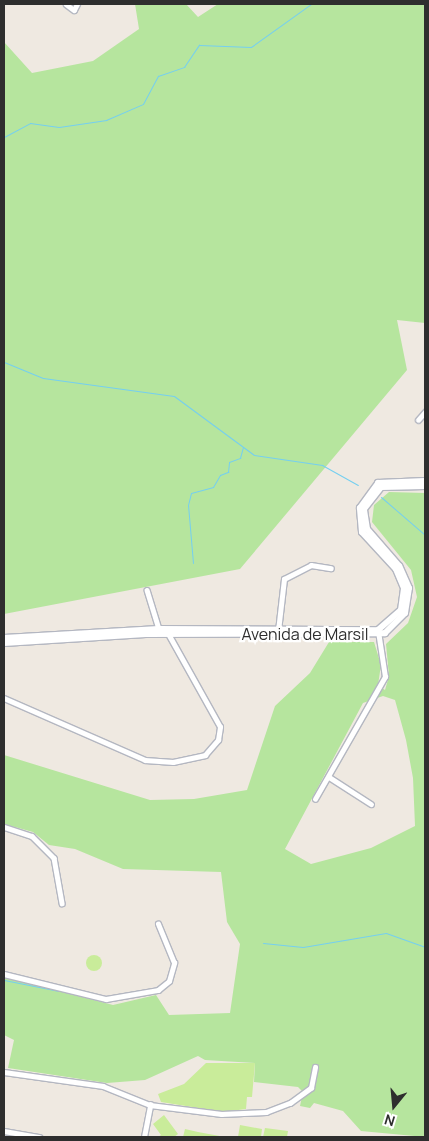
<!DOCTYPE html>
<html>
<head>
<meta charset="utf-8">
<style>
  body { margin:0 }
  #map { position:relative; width:429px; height:1141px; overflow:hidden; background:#efe9e1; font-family:Manrope,sans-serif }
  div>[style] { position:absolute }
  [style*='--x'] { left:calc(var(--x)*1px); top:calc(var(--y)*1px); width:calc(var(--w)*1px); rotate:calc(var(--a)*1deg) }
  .green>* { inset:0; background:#b6e59e }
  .pitch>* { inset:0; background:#c9ec9a }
  .round { border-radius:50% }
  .stream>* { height:1px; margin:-0.5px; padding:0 0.5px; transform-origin:0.5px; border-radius:0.5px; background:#75cff0 }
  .roads { filter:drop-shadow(1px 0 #b4b7c1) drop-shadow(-1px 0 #b4b7c1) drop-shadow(0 1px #b4b7c1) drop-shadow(0 -1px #b4b7c1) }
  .street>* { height:4.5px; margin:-2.25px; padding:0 2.25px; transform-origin:2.25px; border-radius:2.25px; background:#fff }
  .secondary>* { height:6px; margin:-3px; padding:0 3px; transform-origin:3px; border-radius:3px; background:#fff }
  span { translate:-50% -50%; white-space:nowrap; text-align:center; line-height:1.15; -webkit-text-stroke:4.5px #fff; paint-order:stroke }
  .street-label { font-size:16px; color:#2e2e2e }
  .frame { position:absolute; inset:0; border:5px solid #2e2e2e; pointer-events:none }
  .north { position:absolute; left:369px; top:1081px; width:50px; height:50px; -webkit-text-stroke:4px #fff; paint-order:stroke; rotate:197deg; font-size:14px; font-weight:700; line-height:20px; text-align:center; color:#2e2e2e }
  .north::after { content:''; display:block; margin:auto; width:18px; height:22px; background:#2e2e2e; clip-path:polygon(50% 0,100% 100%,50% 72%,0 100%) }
</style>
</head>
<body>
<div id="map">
  <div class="green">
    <i style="clip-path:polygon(135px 4px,186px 4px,198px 17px,218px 4px,425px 4px,425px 323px,397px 320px,407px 370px,240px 569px,4px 614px,4px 42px,32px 73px,93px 61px,139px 29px)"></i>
    <i style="clip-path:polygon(evenodd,389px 492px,425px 493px,425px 1137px,361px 1131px,343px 1111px,314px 1103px,310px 1108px,300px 1106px,303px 1092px,298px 1087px,254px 1082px,255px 1063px,205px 1060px,198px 1056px,145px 1080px,107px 1083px,8px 1068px,14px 1040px,4px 1035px,4px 977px,113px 1005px,156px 995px,169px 1015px,230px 1013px,240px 944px,227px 922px,221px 872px,123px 869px,75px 849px,49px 845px,33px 832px,4px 824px,4px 755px,150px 800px,194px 799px,247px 790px,275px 706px,310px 673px,329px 642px,374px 642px,381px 665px,378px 685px,385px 690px,389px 676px,386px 644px,408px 623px,417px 597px,411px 570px,372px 522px,374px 505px,389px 492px,383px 696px,395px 700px,406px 740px,413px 778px,415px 826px,371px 848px,311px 864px,285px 849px,363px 703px,383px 696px)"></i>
  </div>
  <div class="pitch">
    <i class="round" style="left:86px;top:955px;width:16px;height:16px"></i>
    <i style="clip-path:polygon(206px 1063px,255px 1063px,252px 1097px,247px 1097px,246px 1109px,223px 1112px,161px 1102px,158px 1094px,184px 1084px)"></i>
    <i style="clip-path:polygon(164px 1115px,178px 1134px,174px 1137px,158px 1137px,161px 1135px,153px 1124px)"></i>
    <i style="clip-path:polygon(240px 1125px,262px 1129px,261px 1137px,238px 1137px)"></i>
    <i style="clip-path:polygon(265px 1128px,288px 1131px,287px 1137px,263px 1137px)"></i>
    <i style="clip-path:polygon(185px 1129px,198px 1132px,225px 1137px,183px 1137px)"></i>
  </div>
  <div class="stream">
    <i style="--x:4;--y:137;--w:30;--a:-28"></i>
    <i style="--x:30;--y:123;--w:29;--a:8"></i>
    <i style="--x:59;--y:127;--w:48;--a:-8.5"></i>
    <i style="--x:106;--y:120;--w:40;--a:-23.4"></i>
    <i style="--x:143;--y:104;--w:32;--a:-62"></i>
    <i style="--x:158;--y:76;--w:28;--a:-19"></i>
    <i style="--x:184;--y:67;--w:27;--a:-56"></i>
    <i style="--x:199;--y:45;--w:52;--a:2.2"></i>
    <i style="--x:251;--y:47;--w:74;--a:-35.6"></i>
    <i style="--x:4;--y:362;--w:42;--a:22.3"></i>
    <i style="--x:43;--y:378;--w:132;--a:7.8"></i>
    <i style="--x:174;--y:396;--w:99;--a:36.4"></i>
    <i style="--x:254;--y:455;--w:69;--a:8.4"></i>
    <i style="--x:322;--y:465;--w:41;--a:29.1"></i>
    <i style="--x:381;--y:497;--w:58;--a:40.8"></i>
    <i style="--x:193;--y:563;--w:58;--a:-94.9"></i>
    <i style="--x:188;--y:505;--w:12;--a:-76"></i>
    <i style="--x:191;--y:493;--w:23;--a:-15"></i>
    <i style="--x:213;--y:487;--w:14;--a:-60"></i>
    <i style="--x:220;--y:475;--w:9;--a:-21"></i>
    <i style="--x:228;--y:472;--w:10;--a:-84"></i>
    <i style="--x:229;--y:462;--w:12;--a:-20"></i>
    <i style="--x:240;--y:458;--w:11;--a:-75"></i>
    <i style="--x:263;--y:943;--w:40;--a:5.7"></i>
    <i style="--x:303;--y:947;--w:84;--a:-9.6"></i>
    <i style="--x:386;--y:933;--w:41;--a:19.7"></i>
    <i style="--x:4;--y:980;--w:56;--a:11.3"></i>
  </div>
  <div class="roads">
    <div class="street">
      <i style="--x:66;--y:4;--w:10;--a:37"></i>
      <i style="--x:74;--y:10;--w:7;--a:-63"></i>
      <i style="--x:418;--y:420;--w:11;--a:-49"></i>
      <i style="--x:147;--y:590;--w:41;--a:72.9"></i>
      <i style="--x:278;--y:631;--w:52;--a:-83.4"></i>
      <i style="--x:284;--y:579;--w:30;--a:-27"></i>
      <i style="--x:311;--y:565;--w:20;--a:9"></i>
      <i style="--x:4;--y:698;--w:154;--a:23.7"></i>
      <i style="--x:145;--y:760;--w:28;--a:4"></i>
      <i style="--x:173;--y:762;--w:33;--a:-12"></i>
      <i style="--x:205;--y:755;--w:20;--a:-49"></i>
      <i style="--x:218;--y:740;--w:13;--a:-81"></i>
      <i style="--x:220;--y:727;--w:107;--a:-119.2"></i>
      <i style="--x:329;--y:777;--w:50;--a:32.7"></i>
      <i style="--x:315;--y:799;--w:141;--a:-60.2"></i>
      <i style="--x:385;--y:677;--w:47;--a:-98.7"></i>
      <i style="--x:4;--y:827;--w:29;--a:18"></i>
      <i style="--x:32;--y:836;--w:31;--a:45"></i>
      <i style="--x:54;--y:858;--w:46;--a:79.9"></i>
      <i style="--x:4;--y:974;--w:105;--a:13.8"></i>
      <i style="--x:106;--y:999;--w:53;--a:-9.8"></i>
      <i style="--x:158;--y:990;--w:14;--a:-39"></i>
      <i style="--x:169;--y:981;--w:19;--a:-74"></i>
      <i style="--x:174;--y:963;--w:42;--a:-112.3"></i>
      <i style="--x:4;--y:1072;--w:100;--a:8"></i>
      <i style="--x:103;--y:1086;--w:51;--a:22"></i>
      <i style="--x:150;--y:1105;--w:72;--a:7.2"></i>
      <i style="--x:221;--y:1114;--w:45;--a:-2.5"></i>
      <i style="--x:266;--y:1112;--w:26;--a:-21"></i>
      <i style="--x:290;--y:1103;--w:26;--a:-36"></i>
      <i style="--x:311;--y:1088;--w:21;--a:-79"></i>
      <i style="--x:4;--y:1131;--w:36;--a:10"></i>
      <i style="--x:144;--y:1137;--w:33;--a:-79"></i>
    </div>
    <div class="secondary">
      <i style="--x:4;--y:638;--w:155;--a:-3.3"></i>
      <i style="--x:159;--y:629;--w:219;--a:0.3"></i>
      <i style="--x:378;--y:630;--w:30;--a:-41"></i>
      <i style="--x:401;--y:610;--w:22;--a:-82"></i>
      <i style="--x:404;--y:588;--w:21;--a:-113"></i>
      <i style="--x:396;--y:569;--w:50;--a:-132.6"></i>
      <i style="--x:362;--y:532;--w:24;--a:-95"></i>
      <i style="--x:360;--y:508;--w:31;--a:-54"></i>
      <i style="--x:378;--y:483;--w:47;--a:-2.4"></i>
      <i style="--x:4;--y:643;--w:142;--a:-3.6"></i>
      <i style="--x:146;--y:634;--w:239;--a:-0.2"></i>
      <i style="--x:385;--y:633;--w:28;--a:-45"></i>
      <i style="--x:405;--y:613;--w:25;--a:-81"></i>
      <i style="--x:409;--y:588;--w:24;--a:-114"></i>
      <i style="--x:399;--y:566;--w:49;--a:-130.9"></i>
      <i style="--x:367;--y:529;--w:20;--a:-99"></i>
      <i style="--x:364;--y:509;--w:28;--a:-52"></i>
      <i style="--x:381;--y:487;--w:44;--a:-1.3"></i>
    </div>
  </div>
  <div class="street-label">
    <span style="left:305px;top:634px">Avenida de Marsil</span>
  </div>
  <div class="frame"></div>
  <div class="north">N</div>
</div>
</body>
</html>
